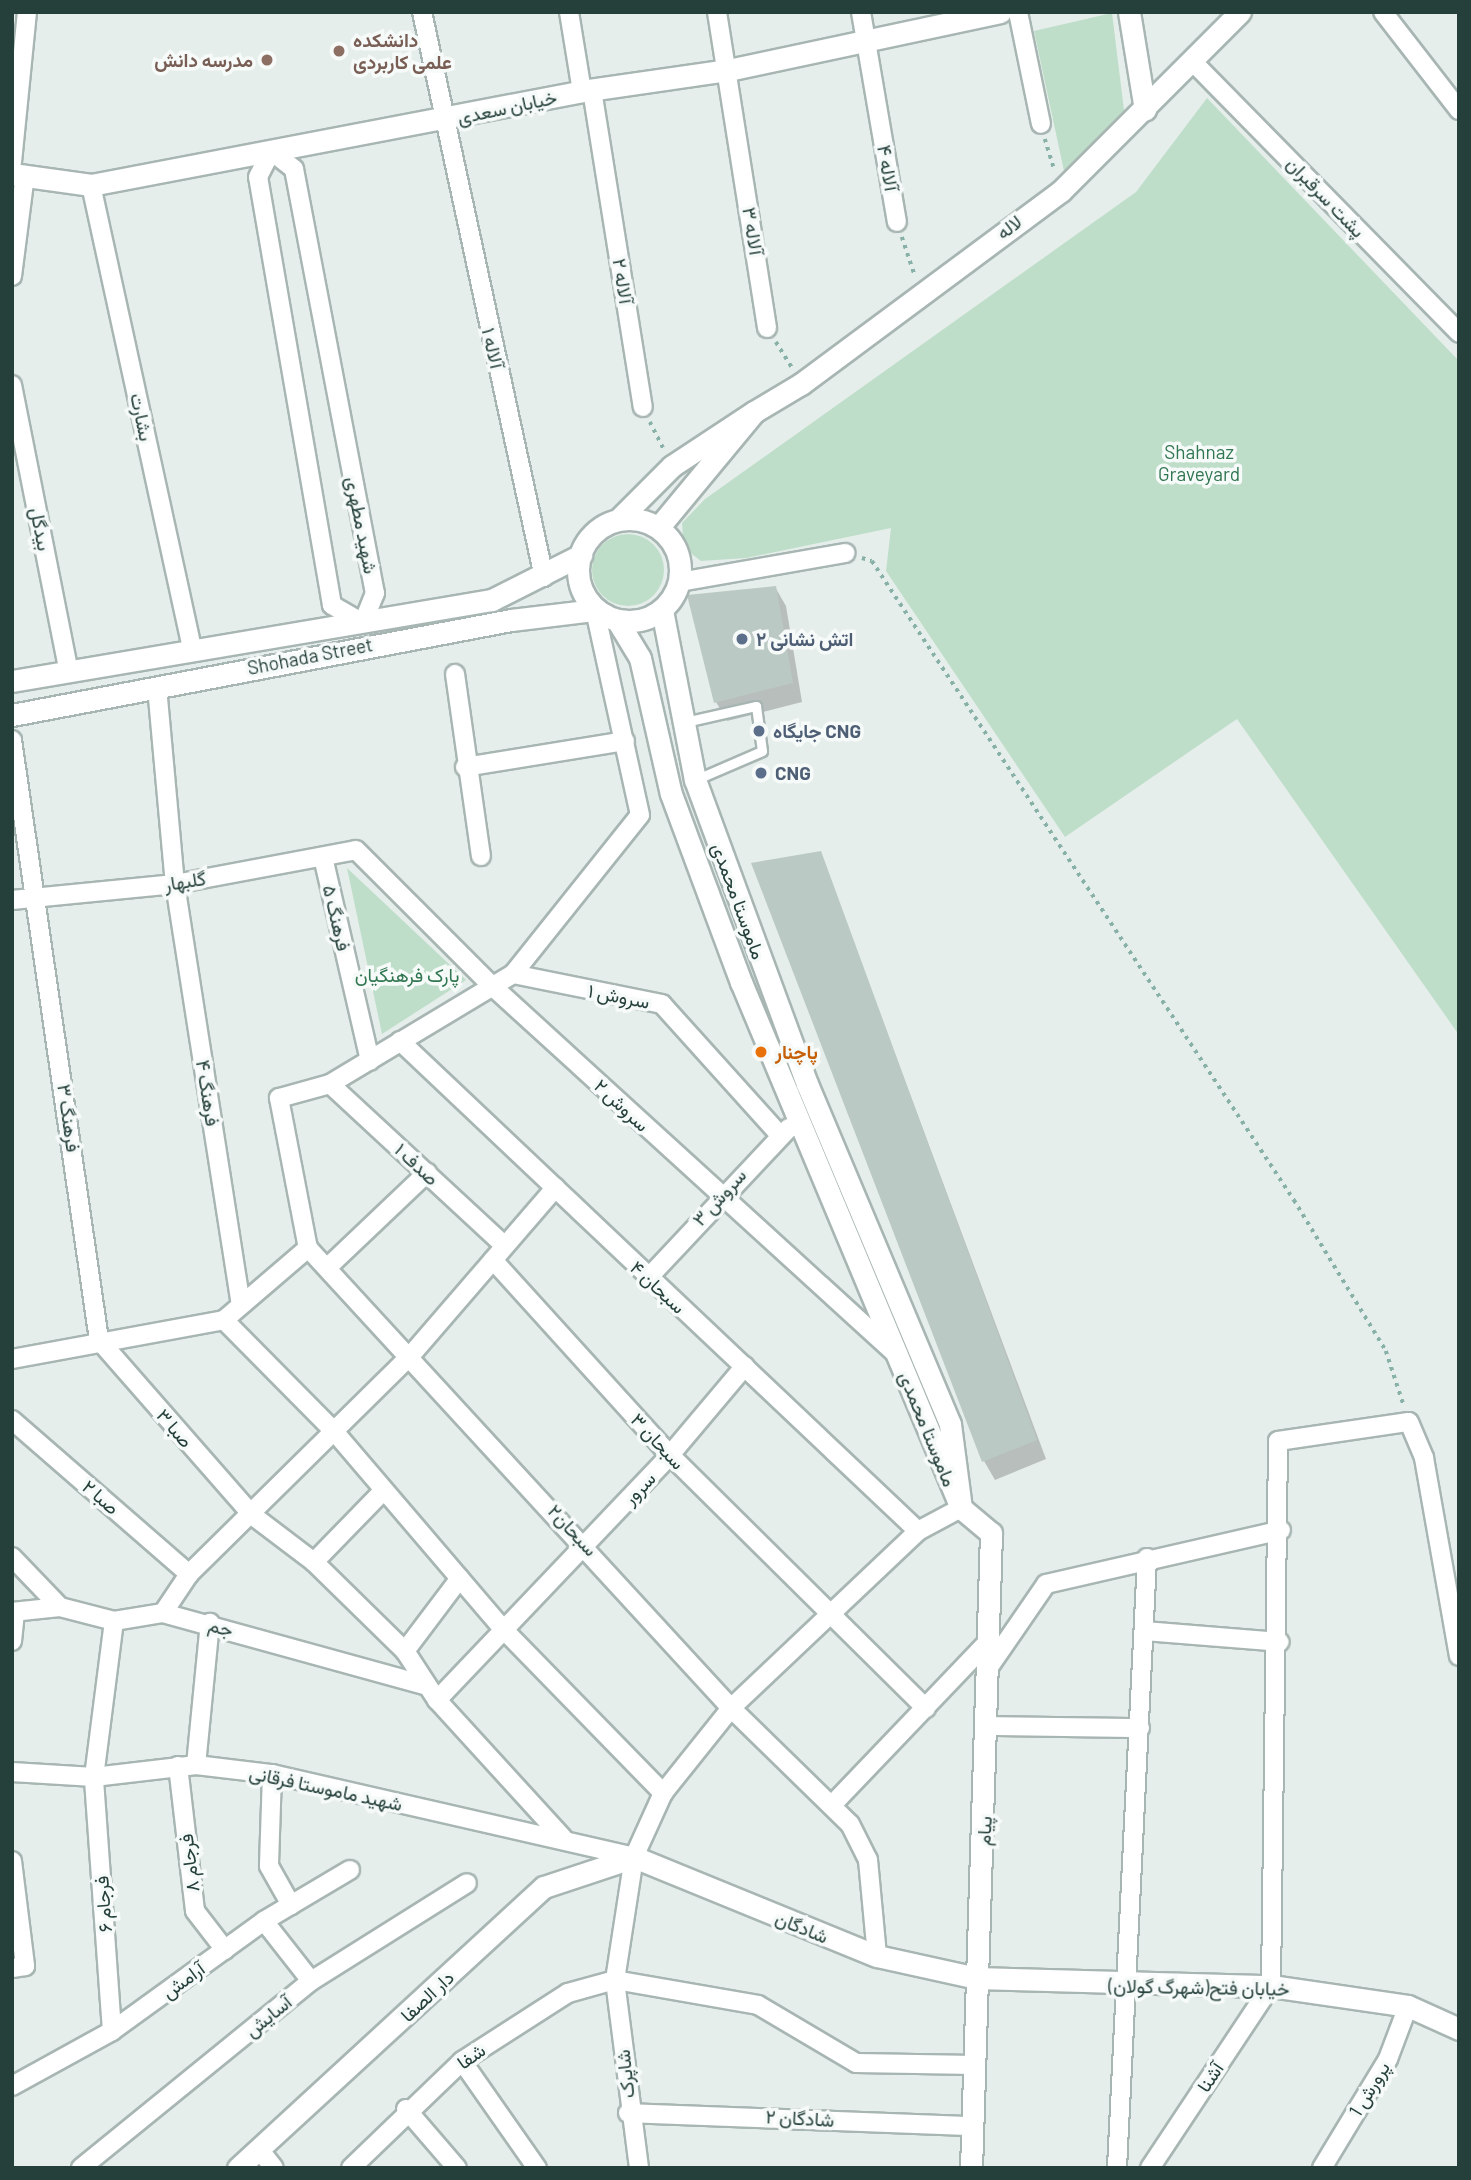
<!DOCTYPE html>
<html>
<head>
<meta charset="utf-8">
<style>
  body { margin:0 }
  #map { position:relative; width:1471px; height:2180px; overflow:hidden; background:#e6eeeb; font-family:Barlow,Vazirmatn,sans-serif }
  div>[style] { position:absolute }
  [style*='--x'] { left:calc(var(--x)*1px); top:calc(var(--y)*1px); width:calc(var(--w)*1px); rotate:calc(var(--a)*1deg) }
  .green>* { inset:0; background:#bfdeca }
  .round { border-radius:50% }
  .shadow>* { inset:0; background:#0003 }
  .building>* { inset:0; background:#bbc9c4 }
  .path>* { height:3.5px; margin-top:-1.75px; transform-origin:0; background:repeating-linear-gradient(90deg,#87b1a7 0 3.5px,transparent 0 8.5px) }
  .roads { filter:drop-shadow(2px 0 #a8b6b3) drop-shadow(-2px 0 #a8b6b3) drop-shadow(0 2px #a8b6b3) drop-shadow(0 -2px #a8b6b3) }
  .service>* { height:9px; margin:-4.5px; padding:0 4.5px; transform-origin:4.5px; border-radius:4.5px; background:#fff }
  .minor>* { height:18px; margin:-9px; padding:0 9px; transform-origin:9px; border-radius:9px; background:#fff }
  .tertiary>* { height:21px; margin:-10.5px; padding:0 10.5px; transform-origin:10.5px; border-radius:10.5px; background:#fff }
  .secondary>* { height:21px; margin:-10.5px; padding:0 10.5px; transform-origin:10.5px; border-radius:10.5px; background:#fff }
  .secondary>.ring { margin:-10.5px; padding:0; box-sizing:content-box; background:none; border:21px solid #fff; border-radius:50% }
  .dots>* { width:19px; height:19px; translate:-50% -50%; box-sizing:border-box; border:4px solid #f6faf9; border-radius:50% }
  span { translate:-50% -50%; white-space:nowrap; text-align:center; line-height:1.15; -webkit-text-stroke:7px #f6faf9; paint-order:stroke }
  .education-label { font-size:19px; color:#785e54; font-weight:700 }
  .left { translate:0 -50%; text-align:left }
  .right { translate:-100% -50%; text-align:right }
  .street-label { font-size:19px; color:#25403b }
  .park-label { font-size:19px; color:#307650 }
  .service-label { font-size:19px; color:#4e5e75; font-weight:700 }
  .food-label { font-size:19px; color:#c56008; font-weight:700 }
  .frame { position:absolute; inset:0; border:14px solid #25403b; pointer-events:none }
</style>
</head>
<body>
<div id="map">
  <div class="green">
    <i style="clip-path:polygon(1112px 13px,1125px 118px,1064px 171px,1034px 31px)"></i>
    <i style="clip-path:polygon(1207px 98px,1459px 361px,1459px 1035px,1237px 719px,1065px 837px,886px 571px,891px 528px,746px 558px,701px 561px,684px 548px,682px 523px,705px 499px,1136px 192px)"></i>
    <i class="round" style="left:592px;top:534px;width:72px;height:72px"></i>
    <i style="clip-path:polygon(347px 868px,466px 980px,382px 1034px)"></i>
  </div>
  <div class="shadow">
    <i style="clip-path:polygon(775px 587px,786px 606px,802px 702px,727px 721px,716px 702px)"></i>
    <i style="clip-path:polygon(820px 853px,1046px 1459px,995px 1480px,984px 1461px)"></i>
  </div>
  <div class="building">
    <i style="clip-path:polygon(776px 586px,793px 683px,714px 703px,687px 595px)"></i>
    <i style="clip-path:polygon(821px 851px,1037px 1440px,982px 1462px,751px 863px)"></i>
  </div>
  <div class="path">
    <i style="--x:1045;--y:139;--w:31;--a:73"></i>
    <i style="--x:902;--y:237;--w:41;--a:71.6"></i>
    <i style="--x:776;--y:342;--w:31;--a:58"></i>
    <i style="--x:650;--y:422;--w:30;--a:63"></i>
    <i style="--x:862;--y:558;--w:10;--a:17"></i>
    <i style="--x:872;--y:561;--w:766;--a:56.56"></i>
    <i style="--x:1294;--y:1200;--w:177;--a:58.6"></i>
    <i style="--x:1386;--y:1351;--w:58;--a:71.9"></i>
  </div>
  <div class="roads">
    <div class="service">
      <i style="--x:685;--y:722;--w:73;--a:-12.7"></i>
      <i style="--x:756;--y:706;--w:45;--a:82.4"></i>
      <i style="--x:762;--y:751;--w:71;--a:156.7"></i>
    </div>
    <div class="minor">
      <i style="--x:422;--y:12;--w:578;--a:77.82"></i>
      <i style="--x:569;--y:12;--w:80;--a:80.7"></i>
      <i style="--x:717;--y:12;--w:320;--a:81"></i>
      <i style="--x:861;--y:12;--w:213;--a:80.3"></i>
      <i style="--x:1018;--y:12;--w:114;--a:78.4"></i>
      <i style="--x:1383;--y:12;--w:124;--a:52.2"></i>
      <i style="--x:1193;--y:62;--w:380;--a:45.5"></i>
      <i style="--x:592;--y:90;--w:321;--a:80.9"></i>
      <i style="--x:271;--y:151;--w:29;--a:38"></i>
      <i style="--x:294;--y:169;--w:432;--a:79.2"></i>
      <i style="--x:375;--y:593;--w:32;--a:112"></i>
      <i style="--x:363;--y:623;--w:36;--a:-150"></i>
      <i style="--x:332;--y:605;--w:434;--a:-99.8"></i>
      <i style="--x:258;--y:177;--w:29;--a:-63"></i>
      <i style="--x:12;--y:162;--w:151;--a:-84.3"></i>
      <i style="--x:91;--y:185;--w:476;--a:77.7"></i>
      <i style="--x:12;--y:276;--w:102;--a:-82.7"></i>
      <i style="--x:12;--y:385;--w:293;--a:78.8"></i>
      <i style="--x:679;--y:582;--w:169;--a:-9.9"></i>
      <i style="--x:455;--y:674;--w:184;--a:81.9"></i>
      <i style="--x:157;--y:687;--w:198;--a:84.8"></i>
      <i style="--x:175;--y:884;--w:422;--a:81.1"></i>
      <i style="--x:12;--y:740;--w:606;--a:81.75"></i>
      <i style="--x:99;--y:1340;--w:232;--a:48.8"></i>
      <i style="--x:252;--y:1515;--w:78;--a:37.2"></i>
      <i style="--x:314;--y:1562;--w:127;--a:44.4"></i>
      <i style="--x:405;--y:1651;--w:59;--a:56.9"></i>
      <i style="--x:437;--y:1700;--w:187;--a:47.6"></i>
      <i style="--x:465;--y:767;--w:162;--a:-9.2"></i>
      <i style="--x:323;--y:857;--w:209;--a:77"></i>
      <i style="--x:12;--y:900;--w:164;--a:-5.6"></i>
      <i style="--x:175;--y:884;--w:184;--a:-10.6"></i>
      <i style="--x:356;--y:850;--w:190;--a:45"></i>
      <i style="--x:490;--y:984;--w:548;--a:42.34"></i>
      <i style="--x:513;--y:974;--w:203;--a:-51.4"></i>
      <i style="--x:640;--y:815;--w:210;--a:-102.4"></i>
      <i style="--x:400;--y:1041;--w:713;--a:43.41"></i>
      <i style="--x:330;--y:1084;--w:236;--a:42.8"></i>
      <i style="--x:778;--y:1133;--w:173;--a:-132"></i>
      <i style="--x:662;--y:1004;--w:152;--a:-168.6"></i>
      <i style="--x:513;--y:974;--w:214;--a:149"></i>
      <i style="--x:330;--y:1084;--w:53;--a:164.6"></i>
      <i style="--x:279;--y:1098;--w:153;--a:79.1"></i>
      <i style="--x:308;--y:1248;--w:625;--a:47.4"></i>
      <i style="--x:731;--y:1708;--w:166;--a:44.3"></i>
      <i style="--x:850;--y:1824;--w:40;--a:63.4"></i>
      <i style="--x:868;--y:1860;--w:96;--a:84.6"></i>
      <i style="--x:493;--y:1260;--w:263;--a:47.8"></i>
      <i style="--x:670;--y:1455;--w:360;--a:44.7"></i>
      <i style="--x:330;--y:1265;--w:134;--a:-43.5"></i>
      <i style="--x:648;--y:1278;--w:206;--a:-46.8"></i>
      <i style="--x:224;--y:1320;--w:155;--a:45.3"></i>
      <i style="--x:333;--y:1430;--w:263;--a:49.5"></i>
      <i style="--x:504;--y:1630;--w:228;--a:45.7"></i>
      <i style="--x:12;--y:1359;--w:216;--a:-10.4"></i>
      <i style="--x:224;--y:1320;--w:111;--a:-40.6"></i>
      <i style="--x:12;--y:1420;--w:235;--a:41"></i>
      <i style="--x:12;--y:1557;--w:69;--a:46.2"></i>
      <i style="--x:314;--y:1562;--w:98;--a:-45.8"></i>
      <i style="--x:12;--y:1612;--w:48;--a:-5.9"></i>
      <i style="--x:60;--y:1607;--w:56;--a:14.5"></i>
      <i style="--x:114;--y:1621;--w:50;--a:-9.3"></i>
      <i style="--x:163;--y:1613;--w:272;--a:15.4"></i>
      <i style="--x:163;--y:1613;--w:47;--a:-56.3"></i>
      <i style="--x:189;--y:1574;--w:312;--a:-44.6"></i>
      <i style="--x:411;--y:1355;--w:221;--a:-49.2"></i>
      <i style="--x:1144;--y:1631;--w:136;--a:4.6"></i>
      <i style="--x:12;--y:1641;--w:29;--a:-84"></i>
      <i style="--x:405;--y:1651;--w:91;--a:-53"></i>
      <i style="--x:987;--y:1670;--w:104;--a:-55.5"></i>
      <i style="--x:1046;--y:1584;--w:241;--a:-12.9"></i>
      <i style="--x:437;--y:1700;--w:338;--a:-46.4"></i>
      <i style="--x:670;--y:1455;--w:116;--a:-49.9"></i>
      <i style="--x:989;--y:1726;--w:151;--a:0.8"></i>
      <i style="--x:196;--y:1765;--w:143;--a:-84.4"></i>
      <i style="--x:178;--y:1766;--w:146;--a:83.3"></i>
      <i style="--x:195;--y:1911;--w:49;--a:52.4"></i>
      <i style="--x:12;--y:1772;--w:82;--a:3.5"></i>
      <i style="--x:94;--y:1777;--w:103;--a:-6.7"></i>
      <i style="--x:196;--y:1765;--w:77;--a:6.8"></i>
      <i style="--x:272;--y:1774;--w:371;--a:12.9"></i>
      <i style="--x:272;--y:1774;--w:92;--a:91.9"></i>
      <i style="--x:269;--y:1866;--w:45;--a:60.6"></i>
      <i style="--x:832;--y:1805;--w:223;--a:-46.3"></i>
      <i style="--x:12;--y:1861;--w:106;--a:82.9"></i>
      <i style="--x:25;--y:1966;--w:13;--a:171"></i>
      <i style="--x:264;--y:1921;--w:76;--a:51.9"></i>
      <i style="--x:112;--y:2031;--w:255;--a:-94.1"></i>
      <i style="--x:94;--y:1777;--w:157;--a:-82.7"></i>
      <i style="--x:462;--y:2061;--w:131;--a:55"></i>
      <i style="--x:12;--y:2086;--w:114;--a:-28.8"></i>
      <i style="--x:112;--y:2031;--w:188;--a:-35.9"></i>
      <i style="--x:264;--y:1921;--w:100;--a:-30.7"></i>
      <i style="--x:406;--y:2109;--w:78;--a:49.2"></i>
      <i style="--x:628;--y:2113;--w:344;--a:2.2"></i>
      <i style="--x:259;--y:2149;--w:24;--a:52"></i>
      <i style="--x:81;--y:2168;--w:296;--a:-39.1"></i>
      <i style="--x:311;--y:1981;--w:184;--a:-32.1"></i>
      <i style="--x:351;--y:2168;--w:154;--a:-43.9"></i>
      <i style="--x:462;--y:2061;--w:126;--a:-32.7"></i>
      <i style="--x:568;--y:1993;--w:49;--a:-15.5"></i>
      <i style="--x:615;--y:1980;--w:145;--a:9.9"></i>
      <i style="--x:758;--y:2005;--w:114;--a:30.6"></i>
      <i style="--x:856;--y:2063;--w:118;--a:1"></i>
      <i style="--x:639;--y:2168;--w:190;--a:-97.3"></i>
      <i style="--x:615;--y:1980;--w:124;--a:-81.2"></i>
      <i style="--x:634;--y:1857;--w:70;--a:-65.6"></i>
      <i style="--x:663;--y:1793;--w:109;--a:-51.3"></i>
      <i style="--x:731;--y:1708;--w:257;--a:-43.4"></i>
      <i style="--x:918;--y:1531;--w:49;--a:-28.1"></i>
      <i style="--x:1117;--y:2168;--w:611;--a:-87.18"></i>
      <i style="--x:1150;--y:2168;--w:219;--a:-56.4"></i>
      <i style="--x:1271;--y:1986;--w:545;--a:-89.26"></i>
      <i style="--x:1278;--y:1441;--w:132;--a:-8.3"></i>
      <i style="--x:1409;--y:1422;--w:39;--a:67"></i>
      <i style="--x:1424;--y:1458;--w:201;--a:80"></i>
      <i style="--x:1322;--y:2168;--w:127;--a:-58.8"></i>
      <i style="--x:1388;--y:2059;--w:57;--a:-69.3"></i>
    </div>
    <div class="tertiary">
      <i style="--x:12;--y:174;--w:80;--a:7.9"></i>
      <i style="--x:91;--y:185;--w:500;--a:-10.8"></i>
      <i style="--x:582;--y:91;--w:148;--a:-8.2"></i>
      <i style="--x:728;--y:70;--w:278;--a:-12"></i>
      <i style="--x:634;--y:1857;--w:262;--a:22.2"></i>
      <i style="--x:877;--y:1956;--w:101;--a:12.5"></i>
      <i style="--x:976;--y:1978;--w:295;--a:1.6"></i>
      <i style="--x:1271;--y:1986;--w:138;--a:8.3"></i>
      <i style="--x:1408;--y:2006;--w:56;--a:24.3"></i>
    </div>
    <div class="secondary">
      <i style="--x:1129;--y:12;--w:99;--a:80.7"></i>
      <i style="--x:754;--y:412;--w:55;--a:-30.8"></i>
      <i style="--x:801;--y:384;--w:324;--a:-36.6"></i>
      <i style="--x:1061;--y:191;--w:253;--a:-45"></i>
      <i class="ring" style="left:578px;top:519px;width:81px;height:81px"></i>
      <i style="--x:618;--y:520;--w:76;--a:-45"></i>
      <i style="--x:672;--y:466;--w:98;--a:-33.4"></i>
      <i style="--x:754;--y:412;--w:149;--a:129.6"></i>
      <i style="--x:617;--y:620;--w:44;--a:58.8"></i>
      <i style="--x:640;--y:658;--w:139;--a:77.2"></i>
      <i style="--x:671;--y:794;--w:201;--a:69.6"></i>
      <i style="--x:741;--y:982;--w:570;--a:67.3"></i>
      <i style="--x:961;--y:1508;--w:85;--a:-97.5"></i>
      <i style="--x:950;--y:1424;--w:369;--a:-112.8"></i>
      <i style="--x:807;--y:1084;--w:324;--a:-110.2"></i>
      <i style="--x:695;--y:780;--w:173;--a:-101"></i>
      <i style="--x:12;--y:681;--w:487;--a:-9.6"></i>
      <i style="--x:492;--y:600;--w:100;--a:-26.8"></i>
      <i style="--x:12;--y:715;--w:508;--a:-10.78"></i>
      <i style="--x:511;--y:620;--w:85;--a:-6.8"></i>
      <i style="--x:595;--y:610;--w:13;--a:27"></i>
      <i style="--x:961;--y:1508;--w:39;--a:40"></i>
      <i style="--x:991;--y:1533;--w:635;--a:91.8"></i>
      <i style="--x:238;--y:2168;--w:415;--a:-42.6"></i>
      <i style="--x:544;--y:1887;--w:95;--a:-18.4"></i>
    </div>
  </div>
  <div class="dots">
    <i style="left:339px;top:51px;background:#8d6e63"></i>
    <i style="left:267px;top:60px;background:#8d6e63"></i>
    <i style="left:742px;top:639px;background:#5c6f8a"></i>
    <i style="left:759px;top:731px;background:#5c6f8a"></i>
    <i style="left:761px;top:773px;background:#5c6f8a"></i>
    <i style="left:761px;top:1052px;background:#e8710a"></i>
  </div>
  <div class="education-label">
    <span class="left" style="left:353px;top:51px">دانشکده<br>علمی کاربردی</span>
    <span class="right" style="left:253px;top:60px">مدرسه دانش</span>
  </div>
  <div class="street-label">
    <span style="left:507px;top:107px;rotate:-12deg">خیابان سعدی</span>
    <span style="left:888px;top:168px;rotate:80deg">آلاله ۴</span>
    <span style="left:1326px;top:197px;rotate:46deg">پشت سرقبران</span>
    <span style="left:1009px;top:227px;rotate:-37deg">لاله</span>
    <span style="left:753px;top:231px;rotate:81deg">آلاله ۳</span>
    <span style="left:623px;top:281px;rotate:81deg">آلاله ۲</span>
    <span style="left:493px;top:348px;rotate:77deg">آلاله ۱</span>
    <span style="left:142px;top:417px;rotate:78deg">بشارت</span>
    <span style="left:362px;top:525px;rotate:79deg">شهید مطهری</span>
    <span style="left:41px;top:529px;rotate:79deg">بیدگل</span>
    <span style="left:310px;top:656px;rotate:-11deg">Shohada Street</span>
    <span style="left:185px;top:881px;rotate:-9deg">گلبهار</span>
    <span style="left:739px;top:901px;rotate:70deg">ماموستا محمدی</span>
    <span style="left:337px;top:918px;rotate:77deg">فرهنگ ۵</span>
    <span style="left:619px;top:996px;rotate:11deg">سروش ۱</span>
    <span style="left:208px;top:1093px;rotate:81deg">فرهنگ ۴</span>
    <span style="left:622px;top:1105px;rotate:43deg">سروش ۲</span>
    <span style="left:69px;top:1118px;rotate:82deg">فرهنگ ۳</span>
    <span style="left:417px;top:1164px;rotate:43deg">صدف ۱</span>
    <span style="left:719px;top:1197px;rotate:-48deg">سروش ۳</span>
    <span style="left:658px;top:1287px;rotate:43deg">سبحان ۴</span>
    <span style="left:175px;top:1428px;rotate:49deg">صبا ۳</span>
    <span style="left:928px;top:1429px;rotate:68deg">ماموستا محمدی</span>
    <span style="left:658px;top:1441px;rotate:47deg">سبحان ۳</span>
    <span style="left:639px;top:1488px;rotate:-46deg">سرور</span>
    <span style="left:101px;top:1497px;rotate:41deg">صبا ۲</span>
    <span style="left:573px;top:1530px;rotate:47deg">سبحان۲</span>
    <span style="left:221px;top:1627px;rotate:15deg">جم</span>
    <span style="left:326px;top:1788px;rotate:12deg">شهید ماموستا فرقانی</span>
    <span style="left:984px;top:1831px;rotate:-87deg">پیام</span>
    <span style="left:189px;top:1863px;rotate:-97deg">فرجام ۸</span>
    <span style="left:103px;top:1904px;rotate:-94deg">فرجام ۶</span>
    <span style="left:802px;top:1927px;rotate:22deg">شادگان</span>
    <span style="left:183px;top:1980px;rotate:-36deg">آرامش</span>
    <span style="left:1199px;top:1987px;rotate:1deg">خیابان فتح(شهرگ گولان)</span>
    <span style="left:427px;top:1996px;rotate:-43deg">دار الصفا</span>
    <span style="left:268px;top:2016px;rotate:-39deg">آسایش</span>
    <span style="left:471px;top:2056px;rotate:-35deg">شفا</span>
    <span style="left:625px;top:2074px;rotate:-96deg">شاپرک</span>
    <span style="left:1210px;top:2077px;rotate:-56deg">آشنا</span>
    <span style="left:1369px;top:2089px;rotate:-59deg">پرورش 1</span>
    <span style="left:800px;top:2118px;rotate:3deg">شادگان ۲</span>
  </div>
  <div class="park-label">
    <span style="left:1199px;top:463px">Shahnaz<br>Graveyard</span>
    <span style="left:407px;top:975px">پارک فرهنگیان</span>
  </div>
  <div class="service-label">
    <span class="left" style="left:756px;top:639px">اتش نشانی ۲</span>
    <span class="left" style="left:773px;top:731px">جایگاه CNG</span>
    <span class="left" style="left:775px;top:773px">CNG</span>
  </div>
  <div class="food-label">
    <span class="left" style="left:775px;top:1052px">پاچنار</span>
  </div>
  <div class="frame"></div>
</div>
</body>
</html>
